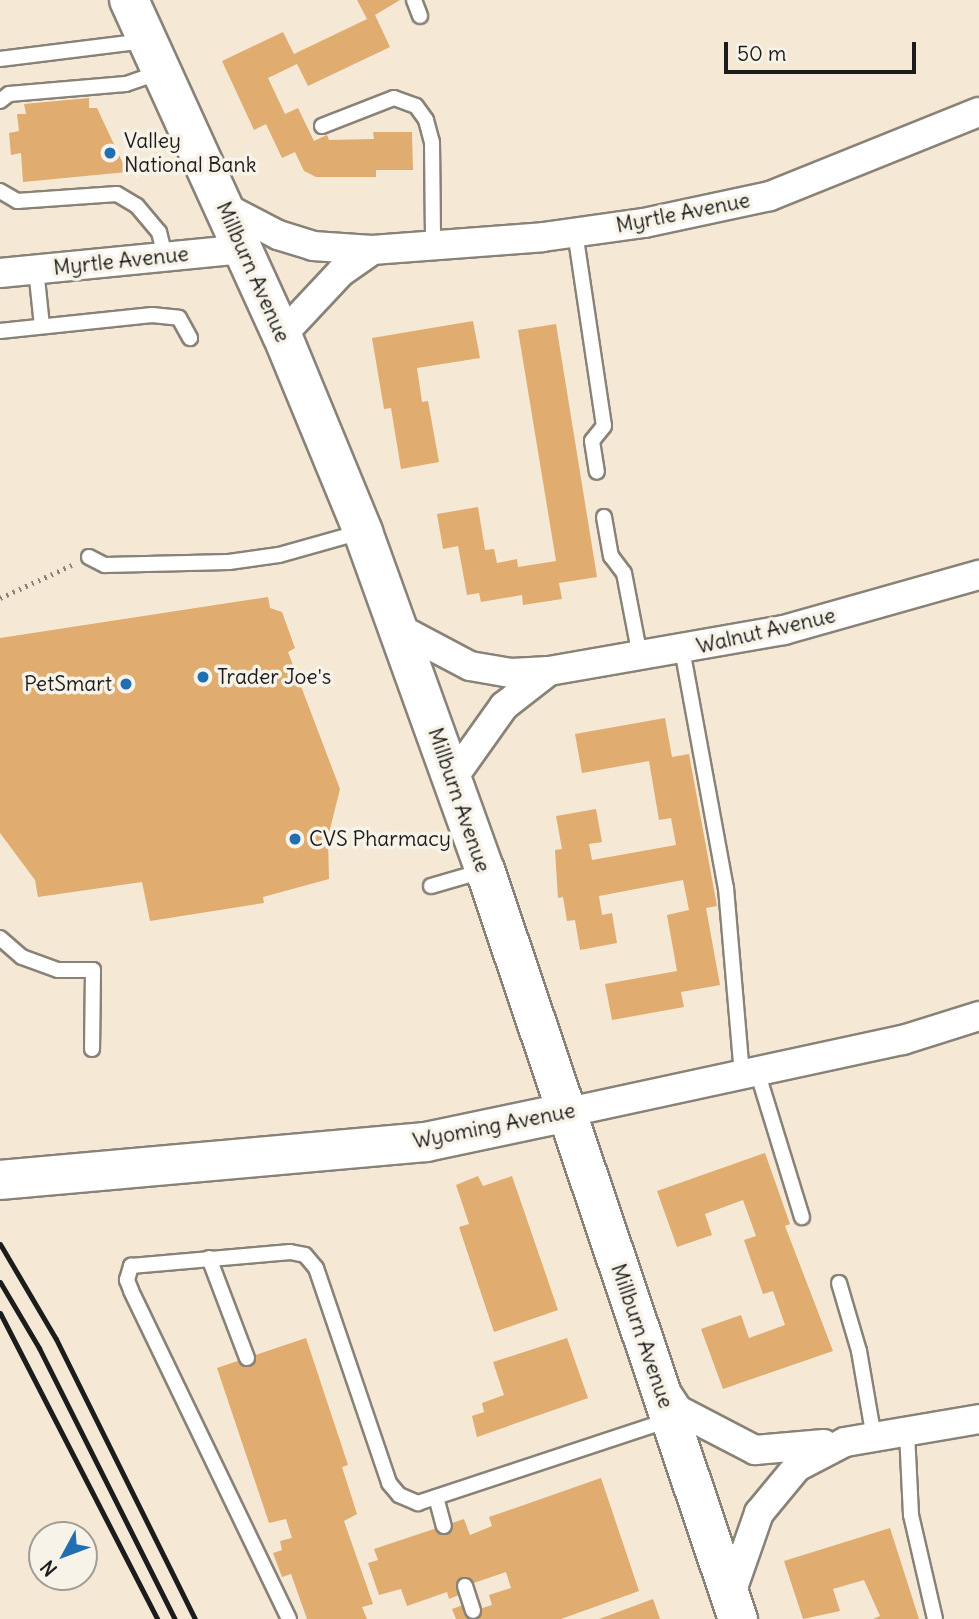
<!DOCTYPE html>
<html>
<head>
<meta charset="utf-8">
<style>
  body { margin:0 }
  #map { position:relative; width:979px; height:1619px; overflow:hidden; background:#f5e9d5; font-family:Delius,sans-serif }
  div>[style] { position:absolute }
  [style*='--x'] { left:calc(var(--x)*1px); top:calc(var(--y)*1px); width:calc(var(--w)*1px); rotate:calc(var(--a)*1deg) }
  .building>* { inset:0; background:#e0ac6f }
  .path>* { height:4.5px; margin-top:-2.25px; transform-origin:0; background:repeating-linear-gradient(90deg,#888278 0 2px,transparent 0 7px) }
  .roads { filter:drop-shadow(2px 0 #888278) drop-shadow(-2px 0 #888278) drop-shadow(0 2px #888278) drop-shadow(0 -2px #888278) }
  .service>* { height:14px; margin:-7px; padding:0 7px; transform-origin:7px; border-radius:7px; background:#fff }
  .minor>* { height:28px; margin:-14px; padding:0 14px; transform-origin:14px; border-radius:14px; background:#fff }
  .secondary>* { height:38px; margin:-19px; padding:0 19px; transform-origin:19px; border-radius:19px; background:#fff }
  .primary>* { height:38px; margin:-19px; padding:0 19px; transform-origin:19px; border-radius:19px; background:#fff }
  .rail>* { height:5px; margin:-2.5px; padding:0 2.5px; transform-origin:2.5px; border-radius:2.5px; background:#1c1c1c }
  .dots>* { width:19px; height:19px; translate:-50% -50%; box-sizing:border-box; border:4px solid #f7f3e8; border-radius:50% }
  span { translate:-50% -50%; white-space:nowrap; text-align:center; line-height:1.15; -webkit-text-stroke:7px #f7f3e8; paint-order:stroke }
  .poi-label { font-size:21px; color:#1c1c1c }
  .left { translate:0 -50%; text-align:left }
  .right { translate:-100% -50%; text-align:right }
  .street-label { font-size:21px; color:#1c1c1c }
  .north { position:absolute; left:28px; top:1521px; width:70px; height:70px; box-sizing:border-box; background:#f7f3e8; border:2px solid #9f9d96; border-radius:50%; rotate:229deg; font-size:19px; font-weight:700; line-height:28px; text-align:center; color:#1c1c1c }
  .north::after { content:''; display:block; margin:auto; width:24px; height:32px; background:#1f6fb2; clip-path:polygon(50% 0,100% 100%,50% 72%,0 100%) }
  .scale { position:absolute; left:724px; top:42px; width:192px; height:32px; box-sizing:border-box; border:4px solid #1c1c1c; border-top:0; padding-left:9px; font-size:21px; line-height:24px; white-space:nowrap; color:#1c1c1c; -webkit-text-stroke:5px #f7f3e8; paint-order:stroke }
</style>
</head>
<body>
<div id="map">
  <div class="building">
    <i style="clip-path:polygon(357px 0,400px 0,375px 15px,390px 47px,308px 86px,297px 64px,268px 78px,285px 114px,298px 108px,314px 141px,327px 135px,329px 140px,374px 139px,373px 132px,412px 132px,413px 170px,376px 170px,376px 177px,316px 177px,304px 171px,295px 152px,282px 158px,266px 124px,254px 130px,222px 61px,283px 32px,294px 54px,367px 19px)"></i>
    <i style="clip-path:polygon(89px 98px,89px 108px,97px 108px,127px 172px,23px 182px,21px 153px,11px 155px,9px 133px,19px 131px,17px 114px,26px 114px,24px 104px)"></i>
    <i style="clip-path:polygon(473px 321px,480px 358px,417px 368px,422px 402px,428px 401px,439px 462px,401px 469px,391px 408px,384px 409px,372px 338px)"></i>
    <i style="clip-path:polygon(556px 324px,597px 577px,559px 583px,562px 599px,523px 605px,522px 595px,481px 602px,479px 593px,467px 595px,458px 546px,443px 549px,437px 514px,478px 507px,485px 550px,494px 549px,497px 563px,517px 559px,518px 567px,556px 561px,518px 330px)"></i>
    <i style="clip-path:polygon(268px 597px,270px 608px,282px 612px,295px 648px,288px 652px,340px 789px,328px 837px,329px 879px,263px 897px,264px 903px,150px 921px,142px 882px,38px 897px,35px 880px,0 833px,0 638px)"></i>
    <i style="clip-path:polygon(665px 718px,672px 757px,689px 754px,717px 906px,706px 908px,720px 985px,681px 992px,684px 1007px,612px 1020px,605px 984px,677px 971px,667px 915px,689px 910px,683px 880px,599px 896px,602px 915px,612px 913px,617px 943px,580px 950px,575px 920px,567px 921px,563px 897px,558px 898px,555px 850px,562px 849px,556px 816px,596px 809px,602px 842px,589px 844px,592px 860px,676px 845px,671px 818px,659px 820px,649px 761px,582px 773px,575px 734px)"></i>
    <i style="clip-path:polygon(765px 1153px,790px 1224px,785px 1226px,833px 1351px,723px 1389px,701px 1329px,741px 1315px,749px 1338px,785px 1325px,773px 1291px,763px 1294px,744px 1240px,756px 1236px,743px 1200px,705px 1214px,712px 1235px,677px 1247px,657px 1191px)"></i>
    <i style="clip-path:polygon(478px 1176px,483px 1186px,512px 1176px,558px 1310px,494px 1332px,459px 1227px,469px 1224px,456px 1185px)"></i>
    <i style="clip-path:polygon(306px 1338px,348px 1465px,342px 1467px,357px 1514px,344px 1521px,373px 1604px,362px 1607px,367px 1619px,307px 1619px,291px 1574px,282px 1577px,273px 1553px,282px 1550px,280px 1541px,292px 1538px,286px 1519px,269px 1523px,217px 1368px)"></i>
    <i style="clip-path:polygon(567px 1338px,588px 1398px,477px 1437px,472px 1416px,484px 1412px,482px 1403px,504px 1395px,493px 1362px)"></i>
    <i style="clip-path:polygon(601px 1478px,639px 1591px,561px 1619px,456px 1619px,452px 1609px,469px 1603px,473px 1611px,492px 1605px,489px 1595px,511px 1588px,506px 1572px,462px 1587px,464px 1593px,449px 1599px,447px 1592px,407px 1606px,401px 1589px,379px 1595px,368px 1563px,378px 1560px,374px 1549px,464px 1519px,470px 1535px,492px 1526px,489px 1517px)"></i>
    <i style="clip-path:polygon(890px 1528px,919px 1619px,873px 1619px,880px 1616px,864px 1580px,833px 1589px,840px 1611px,803px 1619px,784px 1561px)"></i>
    <i style="clip-path:polygon(653px 1599px,660px 1619px,599px 1619px)"></i>
  </div>
  <div class="path">
    <i style="--x:0;--y:598;--w:79;--a:-24.6"></i>
  </div>
  <div class="roads">
    <div class="service">
      <i style="--x:414;--y:0;--w:17;--a:69"></i>
      <i style="--x:0;--y:59;--w:146;--a:-7.1"></i>
      <i style="--x:0;--y:101;--w:11;--a:-38"></i>
      <i style="--x:9;--y:94;--w:117;--a:-4.9"></i>
      <i style="--x:126;--y:84;--w:37;--a:-19"></i>
      <i style="--x:322;--y:126;--w:77;--a:-21.3"></i>
      <i style="--x:394;--y:98;--w:23;--a:20"></i>
      <i style="--x:416;--y:106;--w:17;--a:54"></i>
      <i style="--x:426;--y:120;--w:23;--a:75"></i>
      <i style="--x:432;--y:142;--w:104;--a:89.4"></i>
      <i style="--x:0;--y:191;--w:20;--a:30"></i>
      <i style="--x:17;--y:201;--w:100;--a:-4"></i>
      <i style="--x:117;--y:194;--w:23;--a:31"></i>
      <i style="--x:137;--y:206;--w:34;--a:50"></i>
      <i style="--x:159;--y:232;--w:25;--a:76"></i>
      <i style="--x:575;--y:232;--w:196;--a:81.5"></i>
      <i style="--x:604;--y:426;--w:19;--a:129"></i>
      <i style="--x:592;--y:441;--w:31;--a:81"></i>
      <i style="--x:36;--y:269;--w:57;--a:84"></i>
      <i style="--x:0;--y:331;--w:153;--a:-6"></i>
      <i style="--x:152;--y:315;--w:27;--a:6"></i>
      <i style="--x:179;--y:318;--w:23;--a:61"></i>
      <i style="--x:604;--y:517;--w:40;--a:80"></i>
      <i style="--x:611;--y:556;--w:21;--a:53"></i>
      <i style="--x:624;--y:573;--w:85;--a:79.1"></i>
      <i style="--x:89;--y:557;--w:18;--a:27"></i>
      <i style="--x:105;--y:565;--w:124;--a:-1.4"></i>
      <i style="--x:229;--y:562;--w:50;--a:-8"></i>
      <i style="--x:279;--y:555;--w:85;--a:-15.7"></i>
      <i style="--x:682;--y:649;--w:243;--a:79.6"></i>
      <i style="--x:726;--y:888;--w:187;--a:85.1"></i>
      <i style="--x:431;--y:886;--w:54;--a:-16.1"></i>
      <i style="--x:0;--y:938;--w:29;--a:41"></i>
      <i style="--x:22;--y:957;--w:38;--a:20"></i>
      <i style="--x:58;--y:970;--w:35;--a:0"></i>
      <i style="--x:93;--y:970;--w:79;--a:90.7"></i>
      <i style="--x:757;--y:1071;--w:153;--a:72.9"></i>
      <i style="--x:209;--y:1258;--w:107;--a:69.2"></i>
      <i style="--x:839;--y:1283;--w:71;--a:73.6"></i>
      <i style="--x:859;--y:1351;--w:88;--a:80.2"></i>
      <i style="--x:907;--y:1433;--w:82;--a:87.2"></i>
      <i style="--x:911;--y:1515;--w:107;--a:77"></i>
      <i style="--x:436;--y:1497;--w:30;--a:75"></i>
      <i style="--x:465;--y:1586;--w:26;--a:72"></i>
      <i style="--x:289;--y:1619;--w:365;--a:-115.7"></i>
      <i style="--x:131;--y:1290;--w:11;--a:-112"></i>
      <i style="--x:127;--y:1280;--w:15;--a:-74"></i>
      <i style="--x:131;--y:1266;--w:160;--a:-5"></i>
      <i style="--x:290;--y:1252;--w:15;--a:11"></i>
      <i style="--x:305;--y:1255;--w:17;--a:50"></i>
      <i style="--x:316;--y:1268;--w:227;--a:71.2"></i>
      <i style="--x:389;--y:1483;--w:16;--a:50"></i>
      <i style="--x:399;--y:1495;--w:21;--a:23"></i>
      <i style="--x:418;--y:1503;--w:264;--a:-18.3"></i>
    </div>
    <div class="minor">
      <i style="--x:226;--y:208;--w:59;--a:27.4"></i>
      <i style="--x:278;--y:235;--w:37;--a:17"></i>
      <i style="--x:313;--y:246;--w:59;--a:3.9"></i>
      <i style="--x:0;--y:273;--w:244;--a:-5.6"></i>
      <i style="--x:282;--y:335;--w:86;--a:-46.9"></i>
      <i style="--x:341;--y:272;--w:38;--a:-35"></i>
      <i style="--x:372;--y:250;--w:171;--a:-4.3"></i>
      <i style="--x:543;--y:237;--w:102;--a:-7.9"></i>
      <i style="--x:644;--y:223;--w:129;--a:-12.1"></i>
      <i style="--x:770;--y:196;--w:225;--a:-21.9"></i>
      <i style="--x:398;--y:628;--w:81;--a:27.8"></i>
      <i style="--x:470;--y:666;--w:42;--a:9.7"></i>
      <i style="--x:511;--y:673;--w:38;--a:-3"></i>
      <i style="--x:549;--y:671;--w:239;--a:-9.9"></i>
      <i style="--x:784;--y:630;--w:203;--a:-15.8"></i>
      <i style="--x:452;--y:779;--w:90;--a:-54.5"></i>
      <i style="--x:504;--y:706;--w:57;--a:-37.9"></i>
      <i style="--x:564;--y:1113;--w:347;--a:-12.2"></i>
      <i style="--x:903;--y:1040;--w:80;--a:-17.5"></i>
      <i style="--x:665;--y:1390;--w:24;--a:57"></i>
      <i style="--x:678;--y:1410;--w:87;--a:27.5"></i>
      <i style="--x:755;--y:1450;--w:69;--a:-5"></i>
      <i style="--x:730;--y:1596;--w:88;--a:-70.7"></i>
      <i style="--x:759;--y:1513;--w:60;--a:-50.4"></i>
      <i style="--x:797;--y:1467;--w:54;--a:-27.5"></i>
      <i style="--x:845;--y:1442;--w:136;--a:-9.7"></i>
    </div>
    <div class="secondary">
      <i style="--x:0;--y:1180;--w:428;--a:-5.1"></i>
      <i style="--x:426;--y:1142;--w:141;--a:-11.9"></i>
    </div>
    <div class="primary">
      <i style="--x:129;--y:0;--w:368;--a:65.5"></i>
      <i style="--x:282;--y:335;--w:213;--a:67.6"></i>
      <i style="--x:363;--y:532;--w:359;--a:70.2"></i>
      <i style="--x:485;--y:870;--w:791;--a:71.34"></i>
    </div>
  </div>
  <div class="rail">
    <i style="--x:0;--y:1244;--w:110;--a:59.5"></i>
    <i style="--x:56;--y:1339;--w:313;--a:63.6"></i>
    <i style="--x:0;--y:1282;--w:77;--a:59.4"></i>
    <i style="--x:39;--y:1348;--w:303;--a:63.4"></i>
    <i style="--x:0;--y:1313;--w:344;--a:62.8"></i>
  </div>
  <div class="dots">
    <i style="left:110px;top:153px;background:#1f6fb2"></i>
    <i style="left:203px;top:677px;background:#1f6fb2"></i>
    <i style="left:126px;top:684px;background:#1f6fb2"></i>
    <i style="left:295px;top:839px;background:#1f6fb2"></i>
  </div>
  <div class="poi-label">
    <span class="left" style="left:124px;top:153px">Valley<br>National Bank</span>
    <span class="left" style="left:217px;top:677px">Trader Joe's</span>
    <span class="right" style="left:112px;top:684px">PetSmart</span>
    <span class="left" style="left:309px;top:839px">CVS Pharmacy</span>
  </div>
  <div class="street-label">
    <span style="left:683px;top:213px;rotate:-11deg">Myrtle Avenue</span>
    <span style="left:121px;top:261px;rotate:-6deg">Myrtle Avenue</span>
    <span style="left:253px;top:272px;rotate:66deg">Millburn Avenue</span>
    <span style="left:766px;top:631px;rotate:-13deg">Walnut Avenue</span>
    <span style="left:459px;top:800px;rotate:71deg">Millburn Avenue</span>
    <span style="left:494px;top:1126px;rotate:-11deg">Wyoming Avenue</span>
    <span style="left:642px;top:1336px;rotate:71deg">Millburn Avenue</span>
  </div>
  <div class="north">N</div>
  <div class="scale">50 m</div>
</div>
</body>
</html>
